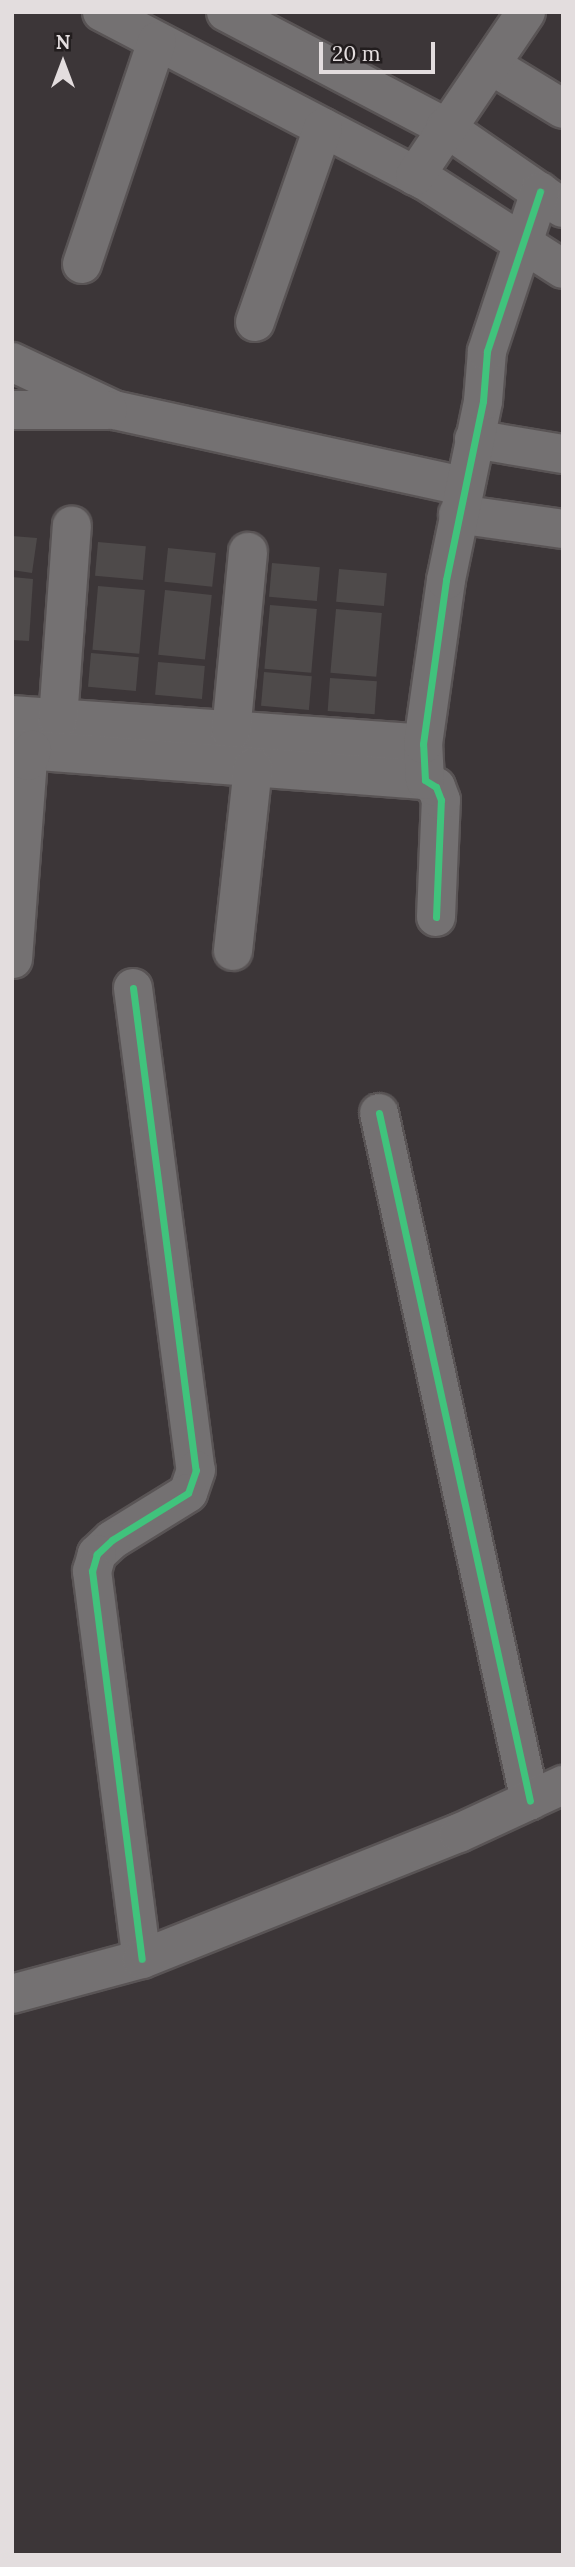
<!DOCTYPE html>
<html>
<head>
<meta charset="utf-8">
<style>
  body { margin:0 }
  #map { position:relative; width:575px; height:2567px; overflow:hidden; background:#3c3638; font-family:Lora,serif }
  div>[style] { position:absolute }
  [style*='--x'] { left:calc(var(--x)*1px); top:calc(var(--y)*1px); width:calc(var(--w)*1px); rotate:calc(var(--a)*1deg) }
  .building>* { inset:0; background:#4e4a4a; transform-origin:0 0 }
  .roads { filter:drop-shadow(2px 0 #595455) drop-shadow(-2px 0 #595455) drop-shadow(0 2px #595455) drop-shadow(0 -2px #595455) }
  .minor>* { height:38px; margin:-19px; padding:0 19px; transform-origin:19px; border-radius:19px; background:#747172 }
  .cycleway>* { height:7px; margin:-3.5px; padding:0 3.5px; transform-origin:3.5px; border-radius:3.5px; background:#40c37c }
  span { translate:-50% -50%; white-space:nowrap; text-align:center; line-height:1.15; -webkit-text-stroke:7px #221d1e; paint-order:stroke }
  .frame { position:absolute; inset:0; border:14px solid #e3ddde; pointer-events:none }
  .north { position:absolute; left:28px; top:28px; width:70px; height:70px; -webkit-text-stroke:5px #221d1e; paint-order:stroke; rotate:0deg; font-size:19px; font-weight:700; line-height:28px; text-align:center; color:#e3ddde }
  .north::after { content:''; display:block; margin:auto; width:24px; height:32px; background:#e3ddde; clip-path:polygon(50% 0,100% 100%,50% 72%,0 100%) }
  .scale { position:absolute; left:319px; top:42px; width:116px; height:32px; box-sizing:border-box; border:4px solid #e3ddde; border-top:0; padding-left:9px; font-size:21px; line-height:24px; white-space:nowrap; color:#e3ddde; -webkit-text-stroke:5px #221d1e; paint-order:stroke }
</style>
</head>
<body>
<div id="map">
  <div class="building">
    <i style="clip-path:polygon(12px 536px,37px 538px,32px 573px,12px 570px)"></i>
    <i style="left:98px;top:542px;width:48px;height:34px;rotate:5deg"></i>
    <i style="left:168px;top:548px;width:48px;height:34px;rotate:6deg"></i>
    <i style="left:272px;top:563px;width:48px;height:34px;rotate:5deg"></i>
    <i style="left:339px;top:569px;width:48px;height:33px;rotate:5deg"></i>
    <i style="clip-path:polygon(12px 577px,33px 579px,29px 641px,12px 640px)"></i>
    <i style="left:98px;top:586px;width:47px;height:64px;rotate:5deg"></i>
    <i style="left:165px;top:590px;width:47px;height:65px;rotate:6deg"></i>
    <i style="left:270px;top:605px;width:47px;height:64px;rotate:5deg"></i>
    <i style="left:336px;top:609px;width:46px;height:64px;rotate:5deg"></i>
    <i style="left:91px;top:653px;width:48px;height:34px;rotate:5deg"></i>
    <i style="left:158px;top:662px;width:47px;height:33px;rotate:5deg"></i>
    <i style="left:264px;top:672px;width:48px;height:34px;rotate:5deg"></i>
    <i style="left:330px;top:678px;width:47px;height:33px;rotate:4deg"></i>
  </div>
  <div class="roads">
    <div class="minor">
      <i style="--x:102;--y:12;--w:363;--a:27.6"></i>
      <i style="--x:424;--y:180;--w:165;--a:32.6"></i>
      <i style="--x:226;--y:12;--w:247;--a:27.7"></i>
      <i style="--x:445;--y:127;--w:143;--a:34.5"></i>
      <i style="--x:491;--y:65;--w:84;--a:31.4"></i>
      <i style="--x:415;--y:176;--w:198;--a:-55.9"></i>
      <i style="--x:82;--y:264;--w:235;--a:-71.4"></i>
      <i style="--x:255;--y:322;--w:206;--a:-70.7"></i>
      <i style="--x:12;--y:362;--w:113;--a:25.2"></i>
      <i style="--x:114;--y:410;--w:356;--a:12.3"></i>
      <i style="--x:12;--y:410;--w:96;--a:0"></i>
      <i style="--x:474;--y:439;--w:90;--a:9.6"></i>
      <i style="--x:458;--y:514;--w:106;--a:8.1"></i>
      <i style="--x:12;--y:715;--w:412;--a:4"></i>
      <i style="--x:58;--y:719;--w:194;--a:-85.9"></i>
      <i style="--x:231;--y:732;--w:181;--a:-84.6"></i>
      <i style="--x:12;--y:749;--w:414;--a:4.3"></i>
      <i style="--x:436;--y:917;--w:117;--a:-87.6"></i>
      <i style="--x:441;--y:800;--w:14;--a:-111"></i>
      <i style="--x:436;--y:787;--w:13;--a:-148"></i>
      <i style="--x:425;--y:780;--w:36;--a:-93"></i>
      <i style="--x:423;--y:744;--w:166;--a:-82"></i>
      <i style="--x:446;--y:580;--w:183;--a:-78.3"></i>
      <i style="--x:483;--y:401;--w:50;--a:-85.4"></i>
      <i style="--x:487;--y:351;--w:168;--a:-71.6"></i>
      <i style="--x:233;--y:951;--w:185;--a:-83.8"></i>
      <i style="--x:13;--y:959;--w:199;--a:-85.7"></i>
      <i style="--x:28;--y:761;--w:12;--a:-70"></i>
      <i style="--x:133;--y:988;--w:486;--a:82.6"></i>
      <i style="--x:196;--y:1470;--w:24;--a:109"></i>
      <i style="--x:188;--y:1493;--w:89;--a:148.3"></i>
      <i style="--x:112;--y:1540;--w:21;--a:137"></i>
      <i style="--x:97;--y:1554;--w:18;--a:106"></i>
      <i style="--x:92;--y:1571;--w:391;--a:82.7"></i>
      <i style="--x:379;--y:1113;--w:704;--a:77.62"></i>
      <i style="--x:12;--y:1994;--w:135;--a:-15.1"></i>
      <i style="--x:142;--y:1959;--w:341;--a:-21.7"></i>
      <i style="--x:459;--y:1833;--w:115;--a:-24.8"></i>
    </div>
  </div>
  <div class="cycleway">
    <i style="--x:436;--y:917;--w:117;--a:-87.6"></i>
    <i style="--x:441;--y:800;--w:14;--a:-111"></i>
    <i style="--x:436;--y:787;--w:13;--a:-148"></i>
    <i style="--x:425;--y:780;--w:36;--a:-93"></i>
    <i style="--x:423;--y:744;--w:166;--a:-82"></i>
    <i style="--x:446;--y:580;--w:183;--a:-78.3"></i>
    <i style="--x:483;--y:401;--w:50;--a:-85.4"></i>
    <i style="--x:487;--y:351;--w:168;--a:-71.6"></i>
    <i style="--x:133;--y:988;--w:486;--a:82.6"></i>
    <i style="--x:196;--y:1470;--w:24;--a:109"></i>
    <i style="--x:188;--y:1493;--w:89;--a:148.3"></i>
    <i style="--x:112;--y:1540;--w:21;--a:137"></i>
    <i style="--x:97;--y:1554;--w:18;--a:106"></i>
    <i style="--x:92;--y:1571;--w:391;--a:82.7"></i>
    <i style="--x:379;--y:1113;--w:704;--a:77.62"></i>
  </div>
  <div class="frame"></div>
  <div class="north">N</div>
  <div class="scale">20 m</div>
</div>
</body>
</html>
